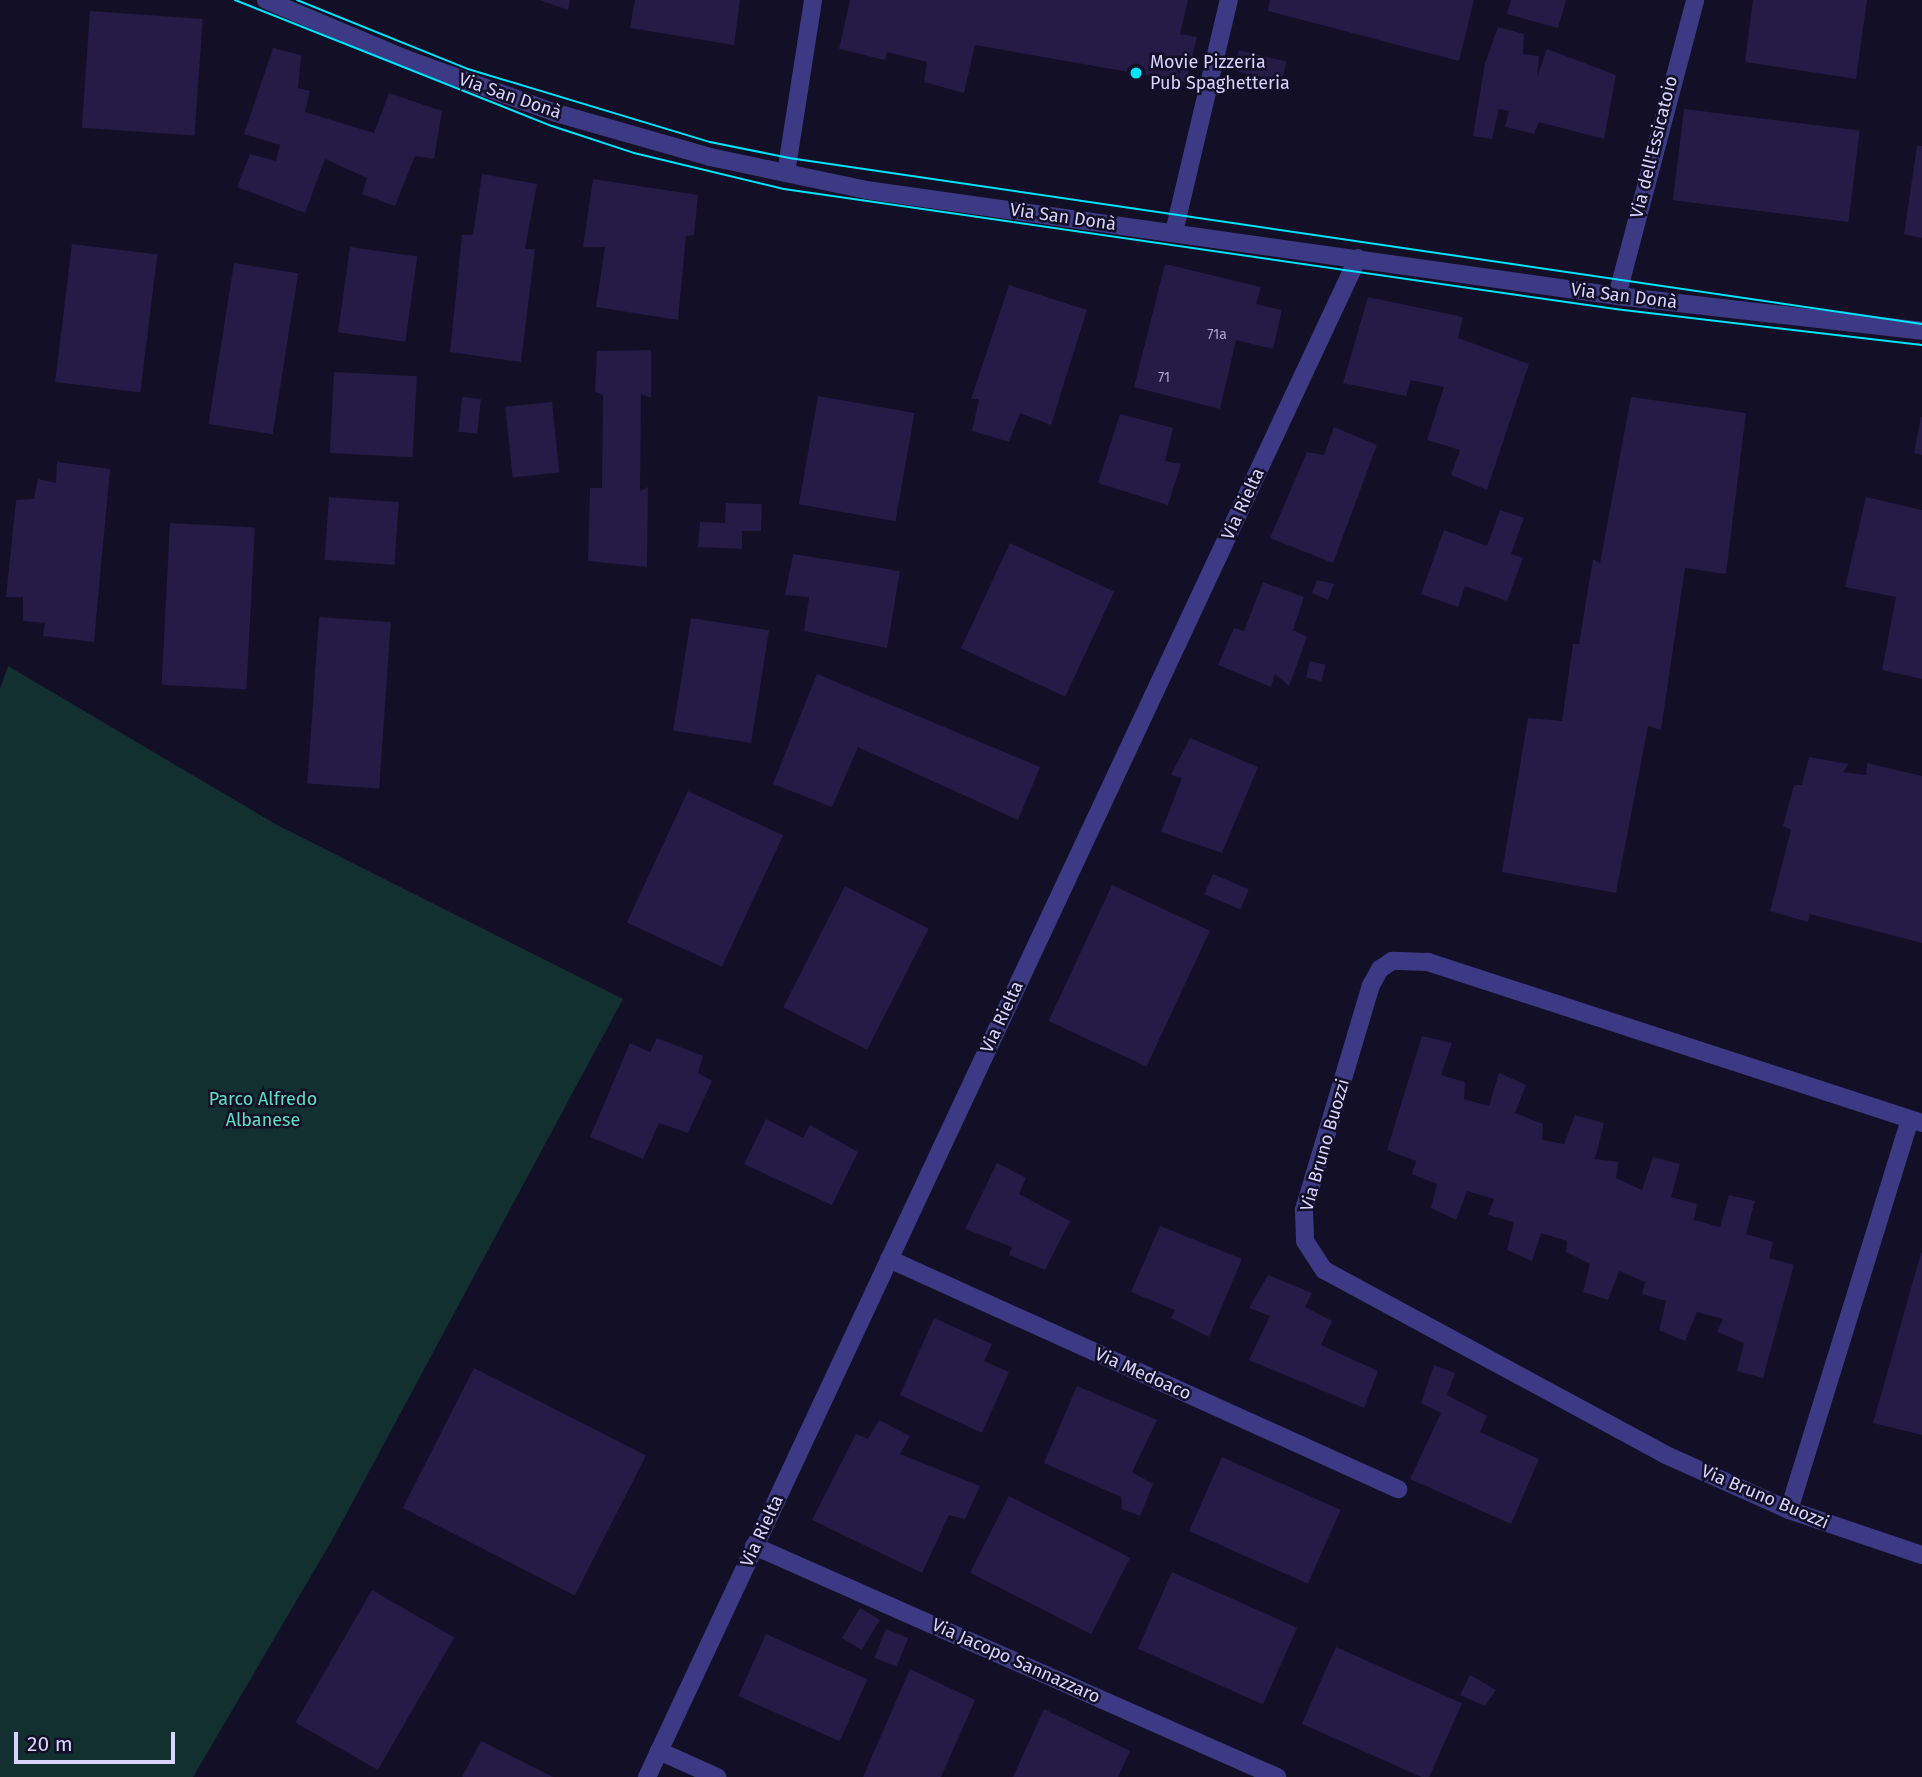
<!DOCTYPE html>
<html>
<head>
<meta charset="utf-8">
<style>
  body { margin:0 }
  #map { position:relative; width:1922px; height:1777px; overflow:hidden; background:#130f26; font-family:"Fira Sans",sans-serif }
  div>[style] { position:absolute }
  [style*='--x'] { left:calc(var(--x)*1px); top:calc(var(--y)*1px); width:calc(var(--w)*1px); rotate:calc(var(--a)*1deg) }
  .green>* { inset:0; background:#12302f }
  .building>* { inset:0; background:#241b47; transform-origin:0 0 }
  .minor>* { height:18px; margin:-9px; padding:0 9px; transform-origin:9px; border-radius:9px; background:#3d3a85 }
  .tertiary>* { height:18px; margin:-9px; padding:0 9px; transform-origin:9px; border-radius:9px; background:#3d3a85 }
  .tram>* { height:2px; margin:-1px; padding:0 1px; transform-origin:1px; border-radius:1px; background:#00e5ff }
  .dots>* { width:19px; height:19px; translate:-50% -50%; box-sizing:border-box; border:4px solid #130f26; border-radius:50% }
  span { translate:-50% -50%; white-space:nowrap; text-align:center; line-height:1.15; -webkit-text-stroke:5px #130f26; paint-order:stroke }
  .number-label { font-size:14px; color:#aca6d1 }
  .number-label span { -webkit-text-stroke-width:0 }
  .poi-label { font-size:18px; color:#d9d4ff }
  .left { translate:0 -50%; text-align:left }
  .street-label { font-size:18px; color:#d9d4ff }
  .park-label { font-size:18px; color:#5fe0c0 }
  .scale { position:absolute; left:14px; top:1732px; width:161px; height:32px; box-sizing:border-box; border:4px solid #d9d4ff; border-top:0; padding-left:9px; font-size:21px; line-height:24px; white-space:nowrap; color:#d9d4ff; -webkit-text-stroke:5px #130f26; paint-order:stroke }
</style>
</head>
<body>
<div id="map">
  <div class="green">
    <i style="clip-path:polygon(8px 666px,277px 825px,623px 999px,335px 1535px,193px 1777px,0 1777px,0 689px)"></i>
  </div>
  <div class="building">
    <i style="clip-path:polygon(539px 0,570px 0,568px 10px)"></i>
    <i style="clip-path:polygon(635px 0,740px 0,734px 45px,630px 28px)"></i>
    <i style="clip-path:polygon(850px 0,1188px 0,1180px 34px,1197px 37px,1186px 82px,975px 45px,964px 93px,924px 82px,927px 62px,887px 52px,885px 60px,839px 49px)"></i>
    <i style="clip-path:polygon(1270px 0,1474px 0,1459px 61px,1268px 11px)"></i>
    <i style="clip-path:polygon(1511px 0,1566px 0,1558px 28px,1507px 14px)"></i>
    <i style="clip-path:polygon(1753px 0,1867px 0,1856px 79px,1745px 62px)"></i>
    <i style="left:90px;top:11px;width:113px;height:117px;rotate:4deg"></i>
    <i style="clip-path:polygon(1498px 27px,1524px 34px,1523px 54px,1539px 56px,1537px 77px,1547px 49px,1616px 75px,1604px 139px,1539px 122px,1534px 134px,1505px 127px,1509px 111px,1499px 109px,1492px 139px,1473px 136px,1485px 63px)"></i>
    <i style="clip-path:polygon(273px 48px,301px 55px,298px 88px,310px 91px,305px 112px,374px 133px,389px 93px,442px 111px,434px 159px,415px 156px,395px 206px,362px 194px,367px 178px,325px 159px,305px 213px,237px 187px,250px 154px,276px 161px,280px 145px,244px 134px)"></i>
    <i style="left:1239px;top:50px;width:49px;height:21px;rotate:14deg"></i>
    <i style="left:1684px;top:109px;width:177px;height:92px;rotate:7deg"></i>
    <i style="clip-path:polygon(1917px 146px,1922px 146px,1922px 238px,1904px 234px)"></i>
    <i style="clip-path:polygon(482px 174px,537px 184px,525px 249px,535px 249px,521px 362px,450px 352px,462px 235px,473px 235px)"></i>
    <i style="clip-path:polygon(593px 179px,698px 195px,694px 235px,686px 236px,678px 320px,596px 307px,605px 247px,583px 247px)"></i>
    <i style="left:72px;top:244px;width:86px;height:139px;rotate:7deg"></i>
    <i style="left:350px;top:247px;width:68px;height:86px;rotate:8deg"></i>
    <i style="left:234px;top:263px;width:65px;height:163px;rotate:9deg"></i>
    <i style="clip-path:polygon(1165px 264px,1261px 287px,1256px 304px,1282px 310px,1273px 349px,1236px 340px,1220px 409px,1134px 387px)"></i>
    <i style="clip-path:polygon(1009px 285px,1087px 310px,1051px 425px,1020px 413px,1009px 442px,972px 431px,979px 399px,971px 399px)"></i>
    <i style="clip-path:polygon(1368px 297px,1463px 317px,1458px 338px,1529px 364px,1487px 490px,1451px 475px,1460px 450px,1427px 440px,1444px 387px,1411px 380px,1406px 396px,1343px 383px)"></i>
    <i style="clip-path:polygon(651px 350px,651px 398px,641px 394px,640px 491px,648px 487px,647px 567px,588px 561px,590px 488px,602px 488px,603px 395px,595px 392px,597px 351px)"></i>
    <i style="left:334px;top:372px;width:83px;height:81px;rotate:3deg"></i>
    <i style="left:818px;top:396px;width:98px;height:110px;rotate:10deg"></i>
    <i style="left:462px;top:397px;width:19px;height:35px;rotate:6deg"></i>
    <i style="clip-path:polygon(1631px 397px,1746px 413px,1726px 574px,1685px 568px,1661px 730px,1648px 726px,1616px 893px,1502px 872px,1528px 718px,1562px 721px,1573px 644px,1579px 644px,1593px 559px,1600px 563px)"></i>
    <i style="left:552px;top:402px;width:71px;height:47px;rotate:84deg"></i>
    <i style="clip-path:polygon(1120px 414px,1173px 428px,1165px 461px,1181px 464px,1168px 505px,1098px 483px)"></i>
    <i style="clip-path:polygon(1921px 417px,1922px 417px,1922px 455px,1914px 453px)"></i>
    <i style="clip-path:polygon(1334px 427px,1377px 445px,1333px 563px,1270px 538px,1307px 452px,1324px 455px)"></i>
    <i style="clip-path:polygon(57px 462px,110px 469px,94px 642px,43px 636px,45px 623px,23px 621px,23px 597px,6px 597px,16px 500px,34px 499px,38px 479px,56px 483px)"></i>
    <i style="left:329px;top:497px;width:70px;height:63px;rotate:4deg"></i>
    <i style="clip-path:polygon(1866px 497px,1922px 510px,1922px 679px,1882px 670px,1896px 597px,1845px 587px)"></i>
    <i style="clip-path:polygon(726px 503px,762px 504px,761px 531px,742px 531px,742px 549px,698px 547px,700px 522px,725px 523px)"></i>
    <i style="clip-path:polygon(1500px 510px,1524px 518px,1511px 554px,1523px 558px,1507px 601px,1465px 586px,1458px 607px,1421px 594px,1444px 530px,1487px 546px)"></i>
    <i style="left:170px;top:523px;width:85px;height:162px;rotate:3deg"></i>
    <i style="left:1010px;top:543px;width:115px;height:116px;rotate:25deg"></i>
    <i style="clip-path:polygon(793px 554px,900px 571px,887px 648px,804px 631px,809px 597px,785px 595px)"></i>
    <i style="clip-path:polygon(1317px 580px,1334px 584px,1328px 600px,1312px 593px)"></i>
    <i style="clip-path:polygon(1263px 582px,1304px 597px,1293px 630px,1307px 637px,1289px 686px,1275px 674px,1271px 687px,1218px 665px,1234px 628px,1244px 631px)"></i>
    <i style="left:319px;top:617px;width:72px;height:167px;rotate:4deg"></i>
    <i style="left:691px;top:618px;width:79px;height:114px;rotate:9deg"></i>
    <i style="left:1310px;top:661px;width:16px;height:17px;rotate:14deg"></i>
    <i style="clip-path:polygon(817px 674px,1040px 767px,1018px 820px,858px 747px,832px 807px,773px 784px)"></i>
    <i style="clip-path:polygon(1190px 738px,1258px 767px,1222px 853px,1161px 832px,1182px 778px,1171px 775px)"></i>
    <i style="clip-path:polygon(1809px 757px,1849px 764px,1843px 772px,1866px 775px,1867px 763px,1922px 776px,1922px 943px,1810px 914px,1808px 922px,1770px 911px,1791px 830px,1783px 826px,1794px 785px,1802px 785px)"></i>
    <i style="left:688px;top:791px;width:105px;height:145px;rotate:25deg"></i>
    <i style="left:1213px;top:874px;width:39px;height:22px;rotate:23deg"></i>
    <i style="left:1112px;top:885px;width:108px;height:150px;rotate:25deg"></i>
    <i style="left:845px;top:886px;width:94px;height:136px;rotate:27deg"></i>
    <i style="clip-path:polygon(1422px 1036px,1452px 1043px,1441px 1075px,1465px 1082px,1464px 1099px,1489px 1106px,1499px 1073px,1526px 1085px,1515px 1113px,1543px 1124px,1542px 1140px,1564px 1144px,1575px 1115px,1604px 1123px,1595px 1159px,1619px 1162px,1616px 1178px,1642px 1190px,1653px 1157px,1680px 1164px,1671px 1197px,1697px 1204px,1694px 1220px,1720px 1227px,1729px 1195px,1755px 1201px,1746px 1234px,1773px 1242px,1769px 1258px,1794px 1265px,1763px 1378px,1737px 1371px,1744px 1343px,1717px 1332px,1723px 1319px,1697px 1312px,1685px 1341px,1659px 1330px,1666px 1301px,1642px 1294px,1645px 1282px,1619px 1271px,1608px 1300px,1583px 1292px,1590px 1264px,1566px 1252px,1567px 1241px,1541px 1233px,1532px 1261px,1507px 1250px,1514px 1222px,1488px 1215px,1494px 1199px,1467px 1191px,1456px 1220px,1431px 1208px,1437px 1184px,1412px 1174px,1416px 1161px,1387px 1150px)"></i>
    <i style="clip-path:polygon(657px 1038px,703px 1056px,698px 1073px,712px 1081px,688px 1133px,659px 1123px,643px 1159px,590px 1137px,630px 1043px,650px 1052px)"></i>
    <i style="clip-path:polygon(766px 1119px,803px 1138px,810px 1125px,858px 1152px,832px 1205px,744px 1164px)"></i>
    <i style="clip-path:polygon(997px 1163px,1026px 1178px,1019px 1194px,1070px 1221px,1045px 1270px,1009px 1255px,1012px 1247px,965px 1229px)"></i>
    <i style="clip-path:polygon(1160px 1226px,1242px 1259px,1209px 1337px,1171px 1318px,1175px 1310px,1131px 1292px)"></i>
    <i style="clip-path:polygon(1921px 1253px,1922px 1253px,1922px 1435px,1873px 1423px)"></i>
    <i style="clip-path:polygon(1268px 1275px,1312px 1293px,1305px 1307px,1332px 1321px,1321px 1345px,1378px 1371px,1364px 1408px,1249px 1360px,1270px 1316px,1249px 1308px)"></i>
    <i style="clip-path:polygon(934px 1318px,992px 1344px,984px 1361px,1009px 1372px,982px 1433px,900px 1395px)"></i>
    <i style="clip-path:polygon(1434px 1365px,1455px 1373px,1447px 1395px,1487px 1416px,1480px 1432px,1539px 1459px,1511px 1524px,1410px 1479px,1441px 1413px,1421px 1403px)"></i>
    <i style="left:474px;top:1368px;width:193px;height:157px;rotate:27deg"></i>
    <i style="clip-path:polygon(1077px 1386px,1157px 1420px,1132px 1472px,1153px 1484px,1140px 1516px,1122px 1509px,1121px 1497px,1044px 1463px)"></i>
    <i style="clip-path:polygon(879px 1420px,910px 1436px,900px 1454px,980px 1486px,965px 1519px,949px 1515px,922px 1573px,812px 1520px,856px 1434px,868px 1439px)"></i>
    <i style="left:1222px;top:1457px;width:130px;height:81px;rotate:24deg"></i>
    <i style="left:1009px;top:1496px;width:136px;height:86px;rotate:27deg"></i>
    <i style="left:1172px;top:1572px;width:137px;height:84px;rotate:24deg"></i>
    <i style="left:372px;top:1590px;width:95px;height:153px;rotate:30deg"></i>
    <i style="left:860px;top:1608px;width:23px;height:35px;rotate:31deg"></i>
    <i style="left:886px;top:1629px;width:24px;height:31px;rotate:22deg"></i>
    <i style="left:766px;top:1634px;width:111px;height:68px;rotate:24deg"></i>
    <i style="left:1336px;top:1647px;width:138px;height:84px;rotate:24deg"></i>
    <i style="clip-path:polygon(910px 1669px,975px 1700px,941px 1777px,863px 1777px)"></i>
    <i style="clip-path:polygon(1470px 1675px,1496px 1690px,1485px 1706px,1460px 1695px)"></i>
    <i style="clip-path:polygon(1044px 1709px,1130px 1751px,1118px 1777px,1013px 1777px)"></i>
    <i style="clip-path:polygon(481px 1741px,553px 1777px,462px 1777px)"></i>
  </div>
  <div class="minor">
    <i style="--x:786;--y:173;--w:175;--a:-81.1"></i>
    <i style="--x:1174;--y:232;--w:238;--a:-76.7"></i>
    <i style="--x:1617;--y:296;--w:306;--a:-75.2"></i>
    <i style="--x:1922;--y:1123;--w:520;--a:-161.95"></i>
    <i style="--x:1428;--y:962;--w:36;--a:-178"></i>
    <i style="--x:1392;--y:961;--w:14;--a:146"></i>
    <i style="--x:1380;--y:969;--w:18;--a:119"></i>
    <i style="--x:1371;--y:985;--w:235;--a:106.6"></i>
    <i style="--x:1304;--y:1210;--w:31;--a:88"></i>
    <i style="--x:1305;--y:1241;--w:35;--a:57"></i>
    <i style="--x:1324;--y:1270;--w:389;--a:28.4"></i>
    <i style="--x:1666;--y:1455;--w:135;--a:24.1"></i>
    <i style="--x:1789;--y:1510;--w:140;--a:18.7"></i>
    <i style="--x:889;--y:1259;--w:559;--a:24.32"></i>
    <i style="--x:1789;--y:1510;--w:409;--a:-72.8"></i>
    <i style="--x:754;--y:1546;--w:572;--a:23.83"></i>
    <i style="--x:659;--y:1751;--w:64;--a:24.1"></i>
    <i style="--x:647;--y:1777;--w:1677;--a:-64.92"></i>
  </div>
  <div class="tertiary">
    <i style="--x:266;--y:0;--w:152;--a:22.9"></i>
    <i style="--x:406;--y:59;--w:159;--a:19.8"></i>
    <i style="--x:556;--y:113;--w:160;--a:15.9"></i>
    <i style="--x:710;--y:157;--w:159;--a:11.9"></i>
    <i style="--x:866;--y:190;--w:758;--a:8.03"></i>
    <i style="--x:1617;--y:296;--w:307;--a:6.5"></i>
  </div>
  <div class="tram">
    <i style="--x:235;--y:0;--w:341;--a:21.7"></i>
    <i style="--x:552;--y:126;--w:86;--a:18.2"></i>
    <i style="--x:634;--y:153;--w:154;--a:13.5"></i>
    <i style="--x:784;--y:189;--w:840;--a:8.22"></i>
    <i style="--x:1615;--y:309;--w:309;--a:6.7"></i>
    <i style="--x:297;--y:0;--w:184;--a:22"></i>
    <i style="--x:468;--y:69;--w:253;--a:16.8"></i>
    <i style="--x:710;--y:142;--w:81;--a:11.4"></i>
    <i style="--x:789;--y:158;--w:1145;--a:8.34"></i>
  </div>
  <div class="dots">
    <i style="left:1136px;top:73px;background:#00e5ff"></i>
  </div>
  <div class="number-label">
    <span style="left:1217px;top:335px">71a</span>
    <span style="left:1164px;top:378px">71</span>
  </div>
  <div class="poi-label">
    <span class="left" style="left:1150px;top:73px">Movie Pizzeria<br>Pub Spaghetteria</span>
  </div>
  <div class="street-label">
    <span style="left:510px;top:96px;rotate:19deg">Via San Donà</span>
    <span style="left:1654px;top:147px;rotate:-76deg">Via dell'Essicatoio</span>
    <span style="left:1063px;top:217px;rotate:8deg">Via San Donà</span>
    <span style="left:1624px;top:296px;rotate:7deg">Via San Donà</span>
    <span style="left:1243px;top:504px;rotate:-65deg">Via Rielta</span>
    <span style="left:1002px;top:1017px;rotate:-65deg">Via Rielta</span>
    <span style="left:1325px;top:1145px;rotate:-74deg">Via Bruno Buozzi</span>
    <span style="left:1143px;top:1374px;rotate:24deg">Via Medoaco</span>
    <span style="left:1765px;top:1497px;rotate:23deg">Via Bruno Buozzi</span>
    <span style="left:762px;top:1531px;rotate:-65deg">Via Rielta</span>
    <span style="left:1016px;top:1661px;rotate:24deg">Via Jacopo Sannazzaro</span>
  </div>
  <div class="park-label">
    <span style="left:263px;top:1110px">Parco Alfredo<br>Albanese</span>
  </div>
  <div class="scale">20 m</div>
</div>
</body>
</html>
